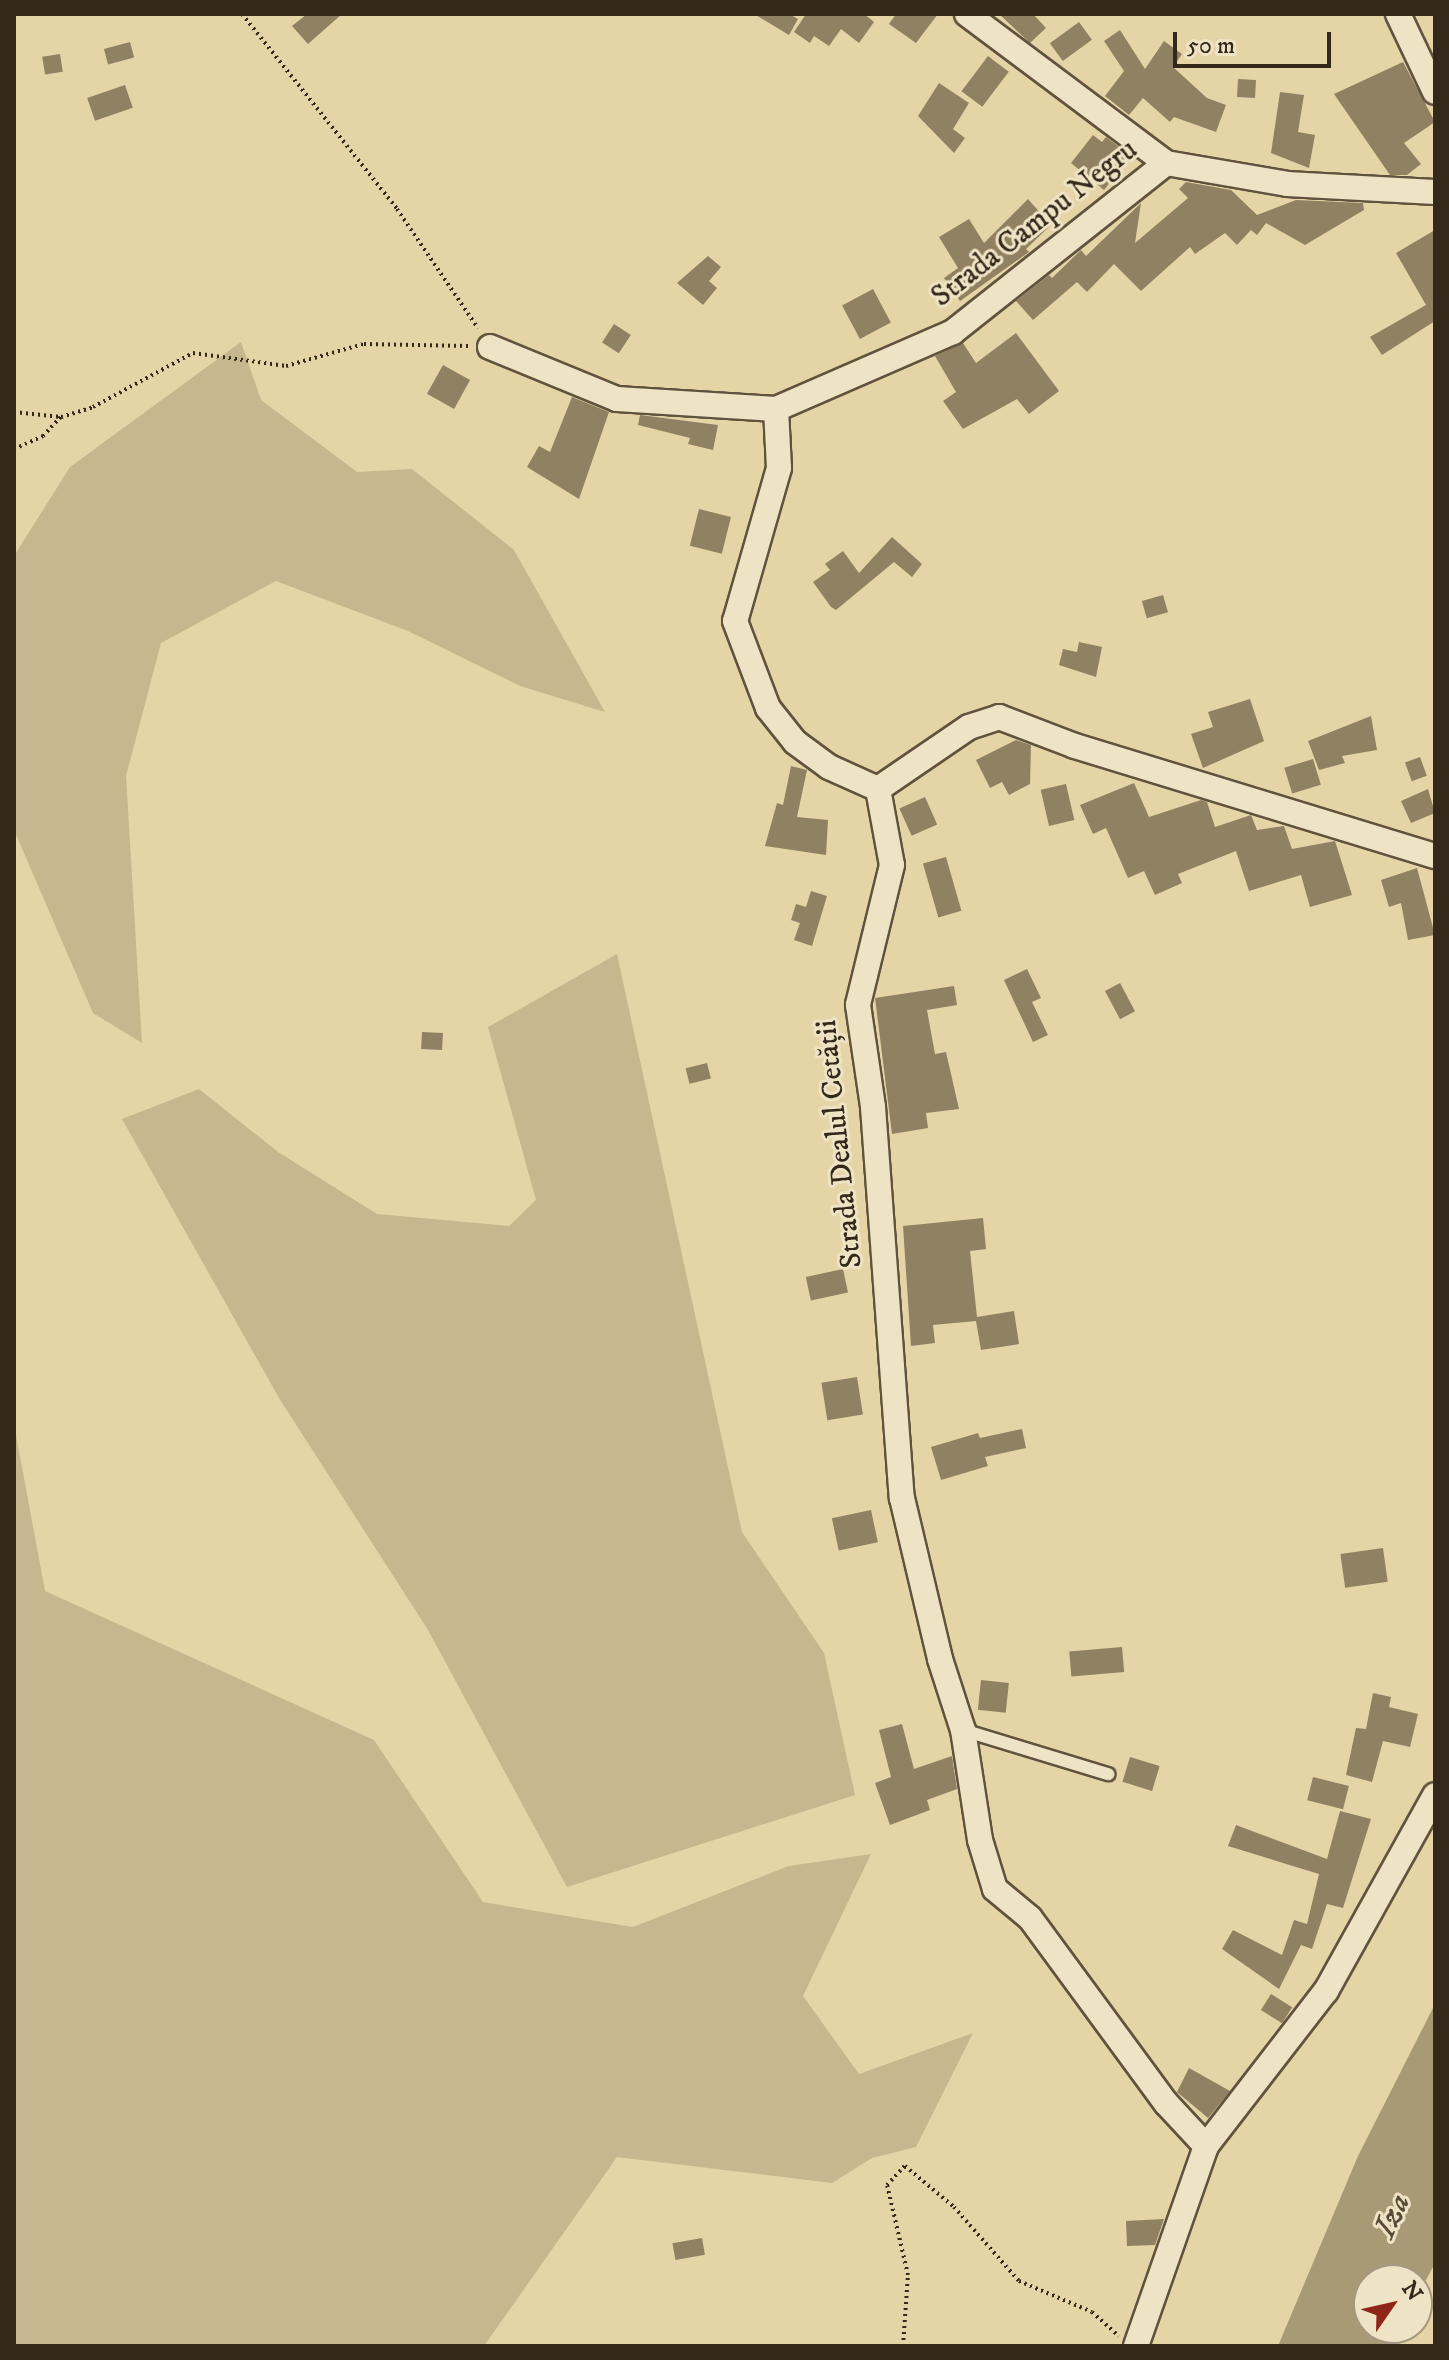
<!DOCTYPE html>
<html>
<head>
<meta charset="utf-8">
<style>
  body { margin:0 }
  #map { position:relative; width:1449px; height:2360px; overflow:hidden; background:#e5d4a5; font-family:"IM FELL DW Pica",serif }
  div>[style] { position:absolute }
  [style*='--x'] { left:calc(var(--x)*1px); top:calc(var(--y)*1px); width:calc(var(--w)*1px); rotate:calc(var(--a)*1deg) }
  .green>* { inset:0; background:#c7b78e }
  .water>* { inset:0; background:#a99a76 }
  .building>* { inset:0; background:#908163; transform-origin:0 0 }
  .path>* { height:4px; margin-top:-2px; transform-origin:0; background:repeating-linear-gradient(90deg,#34281b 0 2px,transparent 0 6px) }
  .roads { filter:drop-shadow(2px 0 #60533e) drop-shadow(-2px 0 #60533e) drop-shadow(0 2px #60533e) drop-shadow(0 -2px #60533e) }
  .service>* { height:12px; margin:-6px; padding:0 6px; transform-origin:6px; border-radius:6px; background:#eee3c4 }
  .minor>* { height:24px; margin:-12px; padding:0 12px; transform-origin:12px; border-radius:12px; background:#eee3c4 }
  span { translate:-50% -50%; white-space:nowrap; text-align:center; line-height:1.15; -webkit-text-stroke:6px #eee3c4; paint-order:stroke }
  .street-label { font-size:30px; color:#34281b }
  .water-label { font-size:32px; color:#574a36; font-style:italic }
  .frame { position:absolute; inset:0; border:16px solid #34281b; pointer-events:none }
  .north { position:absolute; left:1353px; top:2264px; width:80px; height:80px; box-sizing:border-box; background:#eee3c4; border:2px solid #a49880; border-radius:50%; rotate:56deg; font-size:22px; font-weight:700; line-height:32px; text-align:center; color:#34281b }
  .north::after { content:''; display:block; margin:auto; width:28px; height:36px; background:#8f2418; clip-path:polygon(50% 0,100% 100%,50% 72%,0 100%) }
  .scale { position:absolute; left:1173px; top:32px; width:158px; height:36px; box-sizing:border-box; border:4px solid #34281b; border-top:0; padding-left:10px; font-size:24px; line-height:28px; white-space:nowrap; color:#34281b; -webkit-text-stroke:6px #eee3c4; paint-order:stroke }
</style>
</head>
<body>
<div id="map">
  <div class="green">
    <i style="clip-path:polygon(241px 342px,261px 400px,357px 472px,412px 469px,514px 550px,605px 712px,520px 686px,408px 631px,276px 581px,161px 643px,126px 776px,142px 1043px,93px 1013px,14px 830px,14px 556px,70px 467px)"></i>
    <i style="clip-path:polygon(617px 954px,742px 1532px,824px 1653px,855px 1795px,567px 1887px,428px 1630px,279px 1398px,122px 1119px,199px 1089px,278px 1152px,377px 1214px,509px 1226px,536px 1200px,488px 1027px)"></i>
    <i style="clip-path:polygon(14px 1424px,45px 1591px,374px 1740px,483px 1902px,633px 1927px,789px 1866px,871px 1854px,803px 1996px,859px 2074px,973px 2033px,916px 2147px,872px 2158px,832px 2183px,617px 2157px,484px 2346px,14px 2346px)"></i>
  </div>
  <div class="water">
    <i style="clip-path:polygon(1435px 2004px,1435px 2263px,1417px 2297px,1417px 2280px,1369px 2280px,1369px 2328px,1400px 2328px,1391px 2346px,1278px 2346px,1358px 2156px)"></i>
  </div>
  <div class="building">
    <i style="clip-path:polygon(307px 14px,342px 14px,308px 44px,292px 26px)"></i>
    <i style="clip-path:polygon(754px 14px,789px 14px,798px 19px,789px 35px)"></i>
    <i style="clip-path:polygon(806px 14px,864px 14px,874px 22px,859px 43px,841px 29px,829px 46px,814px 36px,810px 43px,794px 32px)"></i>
    <i style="clip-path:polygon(896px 14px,938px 14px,916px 43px,889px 24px)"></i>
    <i style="clip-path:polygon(999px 14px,1033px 14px,1046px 28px,1030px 43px)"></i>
    <i style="left:1079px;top:22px;width:22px;height:36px;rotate:54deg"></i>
    <i style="clip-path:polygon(1120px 30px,1145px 69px,1164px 41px,1182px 54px,1173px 67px,1207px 98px,1226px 105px,1216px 132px,1174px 117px,1170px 122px,1143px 98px,1129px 115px,1105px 96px,1124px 71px,1104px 41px)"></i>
    <i style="left:130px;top:42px;width:16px;height:27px;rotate:75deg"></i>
    <i style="left:60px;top:54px;width:18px;height:18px;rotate:81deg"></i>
    <i style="left:988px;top:56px;width:26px;height:44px;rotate:37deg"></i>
    <i style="clip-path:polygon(1403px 62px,1435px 122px,1404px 143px,1421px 164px,1407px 175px,1390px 175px,1334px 94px)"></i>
    <i style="left:1238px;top:79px;width:18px;height:18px;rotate:3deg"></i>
    <i style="clip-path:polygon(939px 83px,969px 103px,953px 129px,965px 138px,954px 153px,918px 116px)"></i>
    <i style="left:125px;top:85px;width:24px;height:40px;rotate:71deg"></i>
    <i style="clip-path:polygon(1280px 92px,1304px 95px,1298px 132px,1315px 135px,1309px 168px,1271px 153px)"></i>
    <i style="clip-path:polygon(1093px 135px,1102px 142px,1106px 137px,1131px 156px,1104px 190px,1071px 163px)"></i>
    <i style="clip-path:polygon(1186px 182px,1231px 190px,1257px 215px,1296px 200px,1363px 203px,1364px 210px,1305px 245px,1266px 223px,1257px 235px,1251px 230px,1237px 245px,1225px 233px,1195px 254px,1190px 247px,1141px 291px,1114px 264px,1087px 292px,1077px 282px,1033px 320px,1016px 301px,1049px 275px,1052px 278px,1081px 250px,1086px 256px,1141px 203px,1135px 243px,1188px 198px,1179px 189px)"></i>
    <i style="clip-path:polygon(1028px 199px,1051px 225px,1026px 249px,1029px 252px,960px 301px,944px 278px,958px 268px,939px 237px,969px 219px,984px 243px)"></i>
    <i style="clip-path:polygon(1435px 230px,1435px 321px,1382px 355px,1370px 337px,1426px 305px,1396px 253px)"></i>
    <i style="clip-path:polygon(708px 256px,721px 267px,709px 281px,717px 288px,703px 305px,677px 283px)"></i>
    <i style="left:873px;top:289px;width:38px;height:35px;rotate:62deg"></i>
    <i style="left:614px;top:324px;width:20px;height:22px;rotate:33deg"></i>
    <i style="clip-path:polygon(1016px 333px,1059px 391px,1029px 414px,1017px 399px,963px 429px,943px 401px,956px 392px,935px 356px,963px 343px,976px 363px)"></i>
    <i style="left:443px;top:365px;width:31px;height:33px;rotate:29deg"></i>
    <i style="clip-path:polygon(572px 397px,609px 412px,579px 499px,527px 467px,539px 446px,550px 452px)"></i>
    <i style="clip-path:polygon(640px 415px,718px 425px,713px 450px,688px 444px,690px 438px,638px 425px)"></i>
    <i style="left:699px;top:509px;width:33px;height:38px;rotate:14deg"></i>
    <i style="clip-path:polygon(892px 537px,922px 564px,912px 577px,894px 562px,836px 610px,831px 607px,813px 582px,830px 570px,825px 564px,843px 551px,859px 573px)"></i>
    <i style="left:1163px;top:595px;width:18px;height:22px;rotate:74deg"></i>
    <i style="clip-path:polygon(1079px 642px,1102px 647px,1096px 677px,1059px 665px,1063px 649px,1077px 652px)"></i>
    <i style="clip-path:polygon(1250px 699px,1264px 741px,1203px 768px,1191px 734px,1213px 727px,1208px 712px)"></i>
    <i style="clip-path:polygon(1371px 716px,1377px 750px,1342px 756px,1345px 763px,1319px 770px,1308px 741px)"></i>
    <i style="clip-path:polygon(1016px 740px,1031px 745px,1030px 784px,1009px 795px,1002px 782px,990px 788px,976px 760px)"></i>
    <i style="left:1420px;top:757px;width:20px;height:16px;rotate:70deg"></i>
    <i style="left:1313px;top:759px;width:27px;height:30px;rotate:73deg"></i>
    <i style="clip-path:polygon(791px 766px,807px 770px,797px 817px,828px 820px,826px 855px,765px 846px,777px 803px,783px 805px)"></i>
    <i style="clip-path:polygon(1134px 783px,1149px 817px,1201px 800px,1207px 802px,1215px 827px,1251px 815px,1257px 830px,1284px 826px,1292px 849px,1335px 841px,1352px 895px,1310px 907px,1301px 875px,1249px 891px,1236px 851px,1178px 874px,1182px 883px,1155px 895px,1144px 871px,1128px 878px,1106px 828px,1093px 834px,1080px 805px)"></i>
    <i style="left:1066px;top:784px;width:37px;height:26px;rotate:77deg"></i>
    <i style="clip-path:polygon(1428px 789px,1435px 813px,1411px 823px,1401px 801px)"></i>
    <i style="left:925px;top:797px;width:30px;height:28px;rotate:66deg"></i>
    <i style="left:946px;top:857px;width:56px;height:24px;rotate:74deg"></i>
    <i style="clip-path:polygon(1417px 868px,1435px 935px,1408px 940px,1401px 903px,1389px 907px,1381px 880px)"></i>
    <i style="clip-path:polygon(811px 891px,827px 896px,812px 946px,794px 940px,800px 923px,791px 920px,796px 904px,806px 907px)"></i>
    <i style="clip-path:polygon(1027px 969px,1041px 998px,1032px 1002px,1048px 1035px,1033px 1042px,1004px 980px)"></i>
    <i style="left:1120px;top:983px;width:32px;height:17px;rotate:62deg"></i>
    <i style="clip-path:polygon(954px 986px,957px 1005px,927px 1010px,935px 1054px,946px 1052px,959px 1109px,926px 1113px,928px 1128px,892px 1134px,875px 998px)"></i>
    <i style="left:422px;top:1032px;width:21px;height:17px;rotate:3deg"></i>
    <i style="left:707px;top:1063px;width:16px;height:22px;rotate:76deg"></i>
    <i style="clip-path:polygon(983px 1218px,986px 1249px,970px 1251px,977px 1317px,1014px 1311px,1019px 1344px,981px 1350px,976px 1321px,933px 1325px,935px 1343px,911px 1346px,903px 1226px)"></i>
    <i style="left:843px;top:1269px;width:24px;height:38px;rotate:78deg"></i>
    <i style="left:857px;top:1377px;width:38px;height:36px;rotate:81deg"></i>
    <i style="clip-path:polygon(1022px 1429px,1026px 1448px,985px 1457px,988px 1466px,941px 1480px,931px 1447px,978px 1433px,980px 1438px)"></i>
    <i style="left:871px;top:1510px;width:33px;height:40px;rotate:78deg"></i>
    <i style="left:1383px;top:1548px;width:34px;height:43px;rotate:82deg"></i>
    <i style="left:1122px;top:1647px;width:25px;height:53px;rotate:85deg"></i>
    <i style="left:981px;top:1680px;width:28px;height:30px;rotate:6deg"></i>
    <i style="clip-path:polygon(1373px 1693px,1391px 1697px,1389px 1707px,1418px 1714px,1410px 1747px,1383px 1741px,1372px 1782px,1346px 1775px,1356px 1728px,1366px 1729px)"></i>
    <i style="clip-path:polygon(902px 1724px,914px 1769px,952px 1756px,957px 1789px,927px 1800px,930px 1810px,890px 1825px,875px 1783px,891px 1777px,879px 1730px)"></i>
    <i style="left:1130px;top:1757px;width:31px;height:26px;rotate:17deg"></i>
    <i style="left:1313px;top:1777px;width:37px;height:24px;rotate:14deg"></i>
    <i style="clip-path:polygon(1340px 1811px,1371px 1819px,1343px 1908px,1327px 1904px,1312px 1949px,1301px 1945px,1279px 1989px,1222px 1949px,1233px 1930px,1282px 1955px,1294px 1920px,1307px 1924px,1319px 1874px,1228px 1846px,1236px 1825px,1327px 1859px)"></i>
    <i style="left:1271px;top:1994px;width:25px;height:19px;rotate:32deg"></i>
    <i style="clip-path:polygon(1189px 2068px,1230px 2091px,1208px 2118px,1177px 2092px)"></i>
    <i style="clip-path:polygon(1164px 2219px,1155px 2245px,1127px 2246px,1126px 2221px)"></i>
    <i style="left:702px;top:2238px;width:17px;height:30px;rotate:80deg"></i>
  </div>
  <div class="path">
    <i style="--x:242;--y:14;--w:249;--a:51.5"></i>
    <i style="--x:397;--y:209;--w:144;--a:55.8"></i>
    <i style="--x:14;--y:412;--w:47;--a:6.1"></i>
    <i style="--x:61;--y:417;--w:34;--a:-17"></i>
    <i style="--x:93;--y:407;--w:114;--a:-28.4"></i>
    <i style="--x:193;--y:353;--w:94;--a:8"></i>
    <i style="--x:286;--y:366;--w:81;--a:-15.8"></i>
    <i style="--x:364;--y:344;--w:104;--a:1.1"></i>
    <i style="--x:14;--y:449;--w:32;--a:-24"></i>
    <i style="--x:43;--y:436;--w:26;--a:-47"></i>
    <i style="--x:903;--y:2346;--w:71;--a:-86"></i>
    <i style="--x:908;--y:2275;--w:92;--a:-103.1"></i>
    <i style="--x:887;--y:2185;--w:26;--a:-47"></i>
    <i style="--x:905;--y:2166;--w:64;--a:39.9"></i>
    <i style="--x:954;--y:2207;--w:98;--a:48.7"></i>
    <i style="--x:1019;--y:2281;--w:79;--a:23"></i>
    <i style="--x:1092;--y:2312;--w:36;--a:42"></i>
  </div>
  <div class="roads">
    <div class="service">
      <i style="--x:963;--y:1730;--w:152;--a:16.9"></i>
    </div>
    <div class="minor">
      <i style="--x:967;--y:14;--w:249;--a:36.8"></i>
      <i style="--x:1398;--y:14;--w:86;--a:64.6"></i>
      <i style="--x:490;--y:347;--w:137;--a:22.3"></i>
      <i style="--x:617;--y:399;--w:159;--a:3.6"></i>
      <i style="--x:776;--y:409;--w:193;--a:-23.5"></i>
      <i style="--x:953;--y:332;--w:272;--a:-38.4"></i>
      <i style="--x:1166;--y:163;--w:123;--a:9.8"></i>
      <i style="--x:1287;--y:184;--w:148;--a:3.1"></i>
      <i style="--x:776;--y:409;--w:59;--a:87.1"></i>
      <i style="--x:779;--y:468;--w:159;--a:106"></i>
      <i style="--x:735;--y:621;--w:93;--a:69.2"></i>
      <i style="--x:768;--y:708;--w:43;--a:51.5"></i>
      <i style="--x:795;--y:742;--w:42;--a:36.3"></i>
      <i style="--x:829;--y:767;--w:54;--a:24.2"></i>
      <i style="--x:878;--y:789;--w:110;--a:-34.3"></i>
      <i style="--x:969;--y:727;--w:32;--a:-18"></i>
      <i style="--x:999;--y:717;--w:81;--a:20.9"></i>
      <i style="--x:1075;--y:746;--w:376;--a:17"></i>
      <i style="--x:878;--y:789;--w:77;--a:79.6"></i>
      <i style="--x:892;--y:865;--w:144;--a:103.7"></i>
      <i style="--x:858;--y:1005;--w:103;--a:81.6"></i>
      <i style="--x:873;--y:1107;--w:392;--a:85.8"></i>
      <i style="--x:902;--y:1498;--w:165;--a:76.7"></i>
      <i style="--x:940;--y:1659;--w:75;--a:72.1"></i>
      <i style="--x:963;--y:1730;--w:111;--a:81.2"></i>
      <i style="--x:980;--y:1840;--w:51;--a:73"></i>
      <i style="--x:995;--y:1889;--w:45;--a:39.6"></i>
      <i style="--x:1030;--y:1918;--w:230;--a:53.7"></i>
      <i style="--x:1166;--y:2103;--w:59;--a:47.1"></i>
      <i style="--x:1136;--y:2346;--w:212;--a:-70.7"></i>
      <i style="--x:1206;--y:2146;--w:196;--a:-52.3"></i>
      <i style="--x:1326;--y:1991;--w:224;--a:-60.9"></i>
    </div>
  </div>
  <div class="street-label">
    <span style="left:1035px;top:224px;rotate:-38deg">Strada Campu Negru</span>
    <span style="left:840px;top:1144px;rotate:-96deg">Strada Dealul Cetății</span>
  </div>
  <div class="water-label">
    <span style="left:1393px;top:2216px;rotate:-65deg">Iza</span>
  </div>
  <div class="frame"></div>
  <div class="north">N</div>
  <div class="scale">50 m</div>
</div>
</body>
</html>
